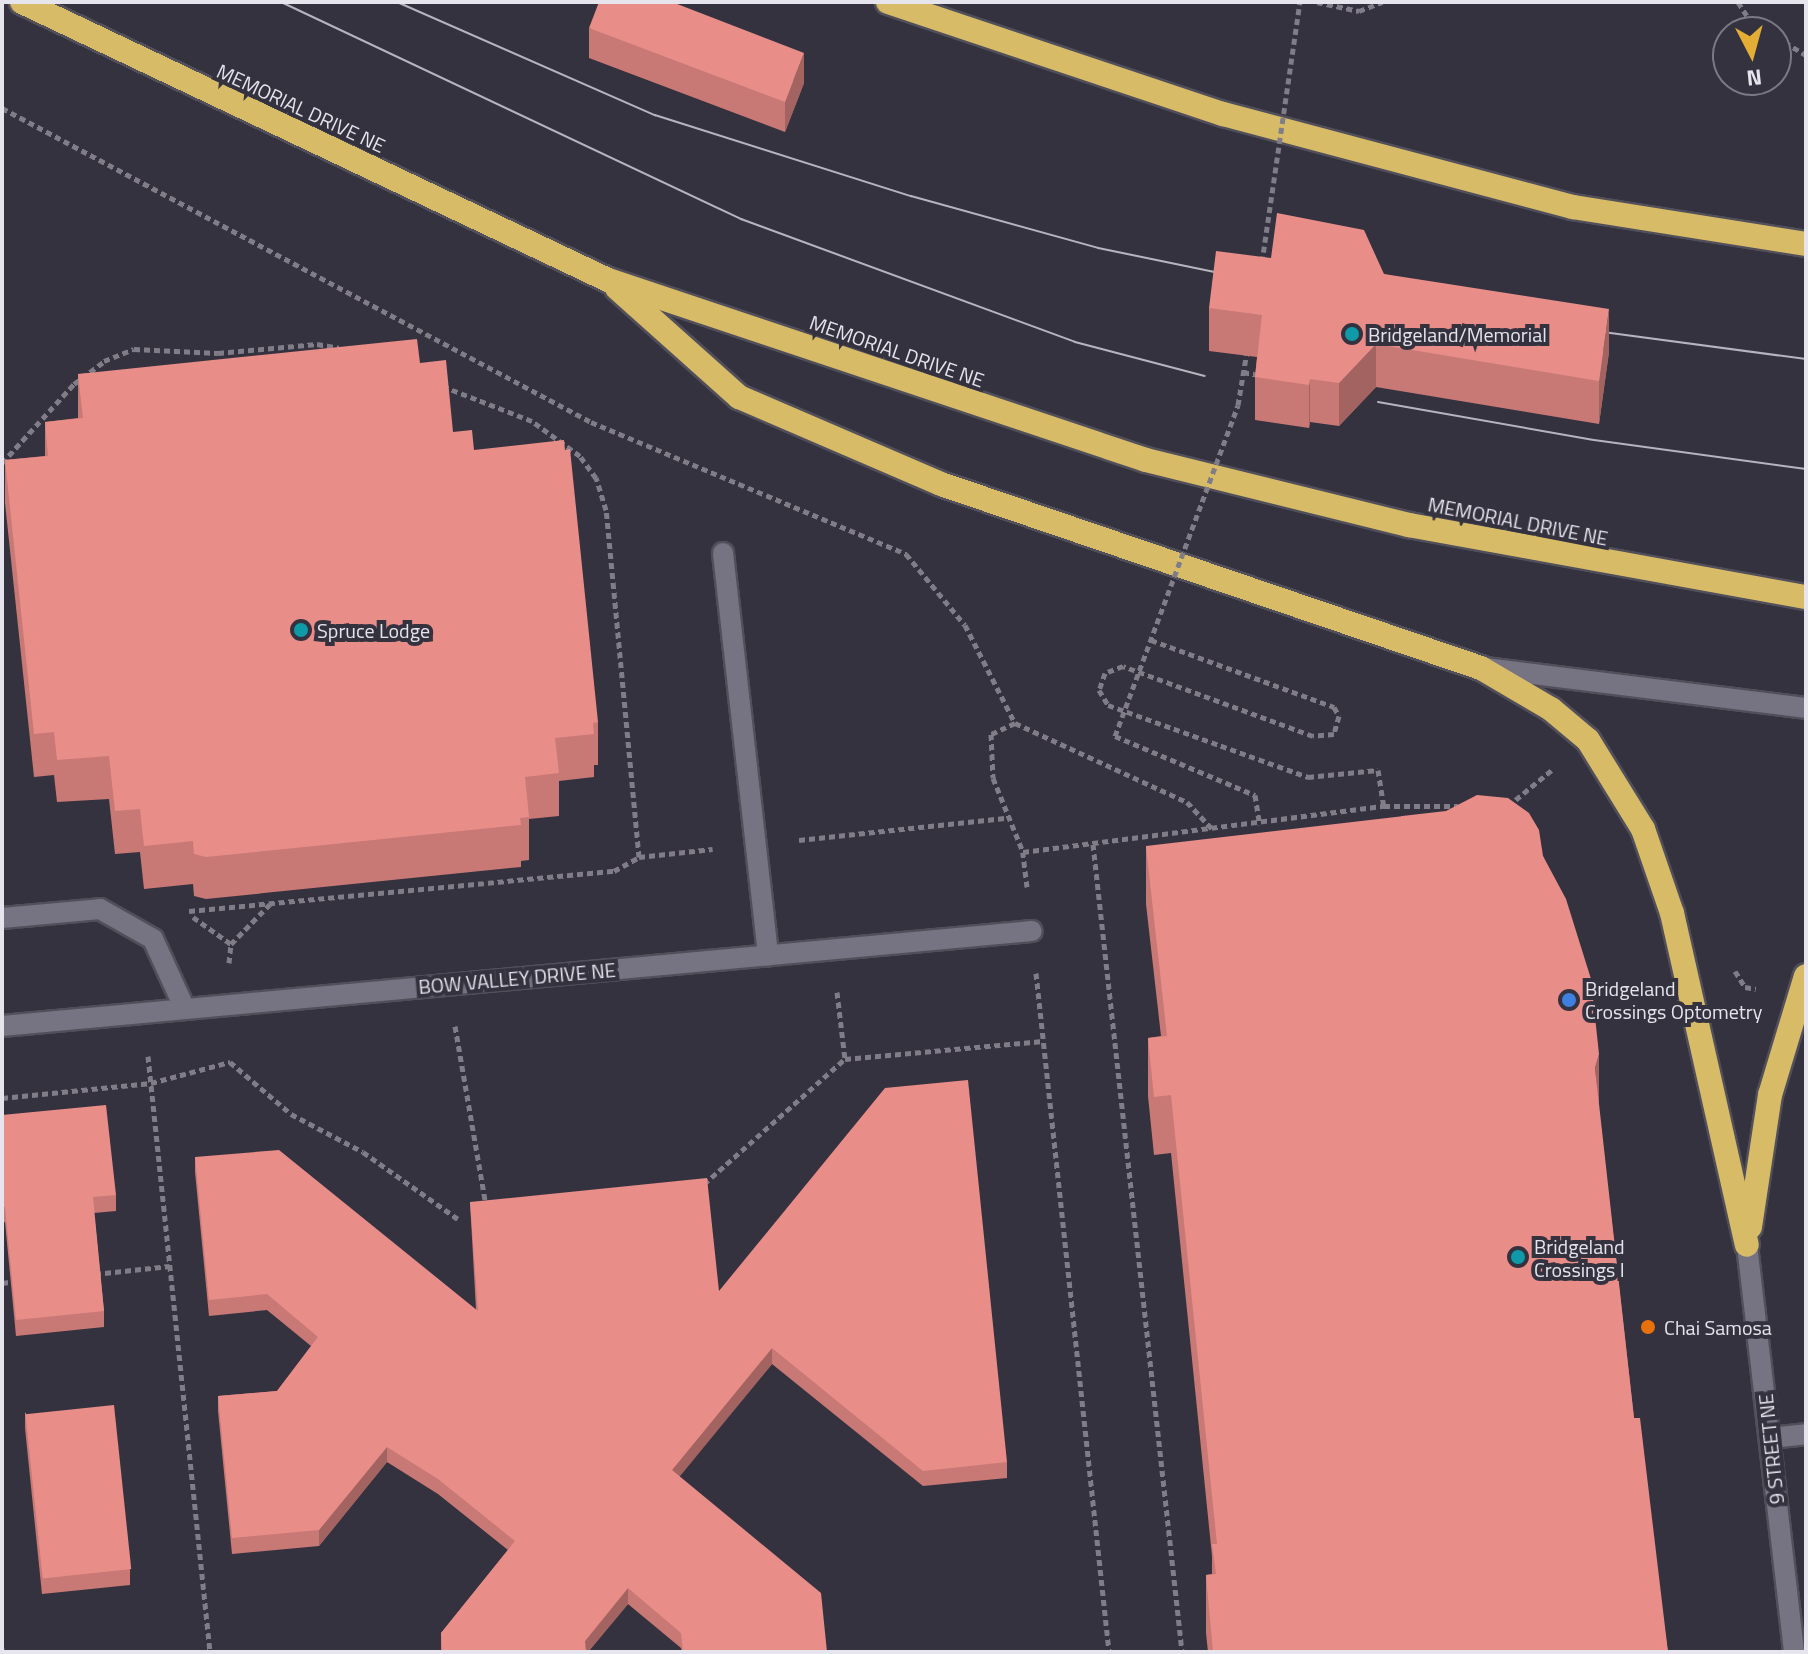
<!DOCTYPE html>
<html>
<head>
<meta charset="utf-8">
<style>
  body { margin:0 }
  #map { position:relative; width:1808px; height:1654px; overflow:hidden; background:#35323f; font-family:"Titillium Web",sans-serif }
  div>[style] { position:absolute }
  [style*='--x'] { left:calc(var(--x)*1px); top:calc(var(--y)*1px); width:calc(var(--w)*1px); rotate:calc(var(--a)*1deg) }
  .path>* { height:5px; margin-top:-2.5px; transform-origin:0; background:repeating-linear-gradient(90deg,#807d88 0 6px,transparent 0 10px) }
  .roads { filter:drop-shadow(2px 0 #514f5a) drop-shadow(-2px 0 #514f5a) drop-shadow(0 2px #514f5a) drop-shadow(0 -2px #514f5a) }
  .minor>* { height:20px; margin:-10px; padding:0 10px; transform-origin:10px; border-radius:10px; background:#767382 }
  .highway>* { height:24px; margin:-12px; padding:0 12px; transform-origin:12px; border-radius:12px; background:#d8bb67 }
  .tram>* { height:2px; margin:-1px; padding:0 1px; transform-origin:1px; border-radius:1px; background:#b6b4be }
  .path-bridge>* { height:5px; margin-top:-2.5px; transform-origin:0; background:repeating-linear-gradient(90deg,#807d88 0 6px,transparent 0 10px) }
  .wall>* { inset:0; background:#c87976 }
  .shaded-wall>* { inset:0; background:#a36360 }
  .building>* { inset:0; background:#e98d89; transform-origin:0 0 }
  .dots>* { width:22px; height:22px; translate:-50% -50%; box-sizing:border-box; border:4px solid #35323f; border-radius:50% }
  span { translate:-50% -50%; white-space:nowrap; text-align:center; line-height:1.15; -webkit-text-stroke:8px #35323f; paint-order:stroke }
  .street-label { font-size:20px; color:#e6e4ed }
  .poi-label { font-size:20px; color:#e6e4ed }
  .left { translate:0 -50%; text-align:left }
  .frame { position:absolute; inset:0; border:4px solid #e6e4ed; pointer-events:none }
  .north { position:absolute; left:1712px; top:16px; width:80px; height:80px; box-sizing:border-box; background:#35323f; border:2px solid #7c7985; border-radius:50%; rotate:174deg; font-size:22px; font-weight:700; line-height:32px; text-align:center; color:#e6e4ed }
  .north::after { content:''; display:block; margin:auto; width:28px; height:36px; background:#e4ad35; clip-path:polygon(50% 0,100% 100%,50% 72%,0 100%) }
</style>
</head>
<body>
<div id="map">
  <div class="path">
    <i style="--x:1317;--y:2;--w:43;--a:12.1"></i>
    <i style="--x:1359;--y:11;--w:25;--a:-21"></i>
    <i style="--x:1738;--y:2;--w:24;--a:57"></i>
    <i style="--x:1751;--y:22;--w:19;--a:32"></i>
    <i style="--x:1776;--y:37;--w:35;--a:31"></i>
    <i style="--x:2;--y:108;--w:667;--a:28.06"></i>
    <i style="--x:591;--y:422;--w:342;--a:22.7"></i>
    <i style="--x:906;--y:554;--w:92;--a:50.3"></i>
    <i style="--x:965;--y:625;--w:110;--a:63"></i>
    <i style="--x:1015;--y:723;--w:189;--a:24.7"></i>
    <i style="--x:1187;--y:802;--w:37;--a:47"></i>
    <i style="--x:1243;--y:372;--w:15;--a:11"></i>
    <i style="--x:2;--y:463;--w:107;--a:-47.7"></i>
    <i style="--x:74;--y:384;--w:38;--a:-37"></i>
    <i style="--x:104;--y:361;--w:32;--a:-22"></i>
    <i style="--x:134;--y:349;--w:84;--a:2.7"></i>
    <i style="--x:218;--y:353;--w:99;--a:-5.2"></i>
    <i style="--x:317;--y:344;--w:22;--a:10"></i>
    <i style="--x:1151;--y:640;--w:195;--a:20.1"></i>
    <i style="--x:1334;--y:707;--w:10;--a:61"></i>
    <i style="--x:1339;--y:716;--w:19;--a:106"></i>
    <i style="--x:1334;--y:734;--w:21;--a:175"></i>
    <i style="--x:1313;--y:736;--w:202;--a:-159.8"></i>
    <i style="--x:1123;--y:666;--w:19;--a:159"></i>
    <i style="--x:1105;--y:673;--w:18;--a:109"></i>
    <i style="--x:1099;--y:690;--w:17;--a:59"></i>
    <i style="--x:1108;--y:705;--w:213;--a:19.8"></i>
    <i style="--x:1308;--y:777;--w:70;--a:-5.7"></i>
    <i style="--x:1378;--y:770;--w:36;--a:81"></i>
    <i style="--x:1015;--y:723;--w:26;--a:155"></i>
    <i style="--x:991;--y:734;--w:44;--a:87.4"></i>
    <i style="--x:993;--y:778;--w:80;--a:67.9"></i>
    <i style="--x:1115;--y:736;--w:152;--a:22.9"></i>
    <i style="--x:1255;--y:795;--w:30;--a:81"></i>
    <i style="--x:1508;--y:806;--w:58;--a:-39.4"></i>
    <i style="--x:799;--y:840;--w:207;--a:-6.1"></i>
    <i style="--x:1093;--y:844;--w:813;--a:83.71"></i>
    <i style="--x:639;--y:857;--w:74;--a:-6.2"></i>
    <i style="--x:1027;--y:887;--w:35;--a:-97"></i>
    <i style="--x:1023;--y:852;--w:364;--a:-7.3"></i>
    <i style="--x:1384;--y:806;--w:74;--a:0"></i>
    <i style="--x:189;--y:911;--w:427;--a:-5.4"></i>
    <i style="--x:614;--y:871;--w:29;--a:-29"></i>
    <i style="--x:639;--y:857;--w:349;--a:-95.4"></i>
    <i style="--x:606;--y:510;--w:34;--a:-107"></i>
    <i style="--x:596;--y:478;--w:27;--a:-126"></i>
    <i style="--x:580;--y:456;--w:59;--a:-143.9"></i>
    <i style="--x:532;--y:421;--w:93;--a:-158.7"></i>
    <i style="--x:193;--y:917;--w:47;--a:35.4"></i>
    <i style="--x:229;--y:963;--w:19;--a:-84"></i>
    <i style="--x:231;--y:944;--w:56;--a:-45.7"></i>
    <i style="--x:1735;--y:971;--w:19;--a:58"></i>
    <i style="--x:1745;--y:987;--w:11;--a:10"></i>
    <i style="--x:1036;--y:973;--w:683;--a:83.86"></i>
    <i style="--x:837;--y:992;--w:67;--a:83.2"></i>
    <i style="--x:455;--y:1026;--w:182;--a:80.2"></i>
    <i style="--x:148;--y:1056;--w:599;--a:84.06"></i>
    <i style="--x:2;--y:1098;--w:150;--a:-5.7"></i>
    <i style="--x:151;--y:1083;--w:82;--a:-14.9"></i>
    <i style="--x:230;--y:1062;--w:80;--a:40.4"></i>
    <i style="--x:291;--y:1114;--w:81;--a:27.8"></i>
    <i style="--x:363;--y:1152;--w:116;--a:35.2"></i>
    <i style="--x:704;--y:1184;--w:188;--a:-41.6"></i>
    <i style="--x:845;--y:1059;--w:199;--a:-5.2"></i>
    <i style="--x:95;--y:1274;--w:75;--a:-6.1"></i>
    <i style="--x:2;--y:1283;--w:15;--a:-8"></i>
    <i style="--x:2;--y:1648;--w:4;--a:90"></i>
  </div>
  <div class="roads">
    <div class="minor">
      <i style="--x:723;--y:553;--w:405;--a:83.6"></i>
      <i style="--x:1485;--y:668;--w:323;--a:7.1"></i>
      <i style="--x:2;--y:918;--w:98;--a:-5.2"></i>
      <i style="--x:100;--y:909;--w:61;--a:29.5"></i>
      <i style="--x:153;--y:939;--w:75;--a:65.5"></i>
      <i style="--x:2;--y:1026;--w:1034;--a:-5.27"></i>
      <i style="--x:1747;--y:1245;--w:410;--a:83.4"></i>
      <i style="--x:1770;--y:1438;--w:36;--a:-6"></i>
    </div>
    <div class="highway">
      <i style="--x:22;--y:2;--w:649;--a:25.38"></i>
      <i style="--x:608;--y:280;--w:567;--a:18.5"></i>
      <i style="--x:1146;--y:460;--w:271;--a:13.9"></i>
      <i style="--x:1409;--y:525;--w:403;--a:10.3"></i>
      <i style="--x:888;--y:2;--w:353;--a:18.5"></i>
      <i style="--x:1223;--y:114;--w:362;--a:14.9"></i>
      <i style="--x:1573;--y:207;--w:236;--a:9"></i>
      <i style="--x:617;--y:288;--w:164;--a:41.8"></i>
      <i style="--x:739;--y:397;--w:220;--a:23.3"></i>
      <i style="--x:941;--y:484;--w:570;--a:18.82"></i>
      <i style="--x:1481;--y:668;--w:81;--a:30.4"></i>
      <i style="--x:1551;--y:709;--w:48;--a:40"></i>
      <i style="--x:1588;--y:740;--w:105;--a:58.3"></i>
      <i style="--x:1643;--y:829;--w:89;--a:71"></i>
      <i style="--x:1672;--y:913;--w:340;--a:77.3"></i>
      <i style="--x:1750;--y:1227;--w:134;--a:-81.4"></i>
      <i style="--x:1770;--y:1095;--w:124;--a:-73.2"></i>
    </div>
  </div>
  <div class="tram">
    <i style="--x:281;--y:2;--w:509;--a:25.26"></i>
    <i style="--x:741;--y:219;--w:356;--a:20.2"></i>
    <i style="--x:1075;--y:342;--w:134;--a:14.7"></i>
    <i style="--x:397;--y:2;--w:282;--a:23.7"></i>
    <i style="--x:655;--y:115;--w:269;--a:17.6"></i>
    <i style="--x:911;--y:196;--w:194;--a:15.5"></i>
    <i style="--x:1098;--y:248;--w:139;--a:11.6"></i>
    <i style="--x:1588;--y:330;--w:220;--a:7.6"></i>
    <i style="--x:1378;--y:402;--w:219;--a:10"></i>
    <i style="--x:1594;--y:440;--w:214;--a:7.8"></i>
  </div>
  <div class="path-bridge">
    <i style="--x:1262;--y:262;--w:263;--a:-81.7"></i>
    <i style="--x:1115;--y:736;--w:353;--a:-69.6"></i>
    <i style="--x:1238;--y:405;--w:55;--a:-80.5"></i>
  </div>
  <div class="wall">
    <i style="clip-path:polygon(589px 28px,804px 83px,785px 132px,589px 58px)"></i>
    <i style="clip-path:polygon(1384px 274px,1609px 352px,1599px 424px,1376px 387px,1339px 426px,1310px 422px,1309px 428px,1255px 420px,1255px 377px,1257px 357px,1209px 351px,1209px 308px)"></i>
    <i style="clip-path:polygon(420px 363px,453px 432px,474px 450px,598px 722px,598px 765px,594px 765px,594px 777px,559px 781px,559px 816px,529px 819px,529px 860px,521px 861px,521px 867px,206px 899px,194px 896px,193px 884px,144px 889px,140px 852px,115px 854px,109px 799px,57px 802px,54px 775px,34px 777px,5px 503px,5px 460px,45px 456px,45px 422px,78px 418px,78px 374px)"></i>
    <i style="clip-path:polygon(1146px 846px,1543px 856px,1599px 1110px,1634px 1418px,1668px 1652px,1208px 1652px,1206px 1633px,1206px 1575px,1212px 1574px,1212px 1556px,1171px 1153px,1154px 1155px,1148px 1096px,1148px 1038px,1161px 1036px,1146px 904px)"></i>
    <i style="clip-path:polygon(2px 1115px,116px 1195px,116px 1211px,94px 1213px,104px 1311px,104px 1327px,16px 1336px,5px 1222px,2px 1223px)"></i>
    <i style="clip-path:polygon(195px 1157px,476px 1310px,470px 1202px,719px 1291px,1007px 1462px,1007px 1478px,923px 1486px,772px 1364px,679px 1476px,827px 1652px,682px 1652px,681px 1648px,628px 1604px,588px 1652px,441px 1652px,441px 1633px,508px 1550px,438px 1494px,387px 1462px,319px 1546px,232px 1554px,218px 1411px,218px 1396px,277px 1391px,311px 1346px,267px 1310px,209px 1316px,195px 1172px)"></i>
    <i style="clip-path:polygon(25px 1412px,130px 1569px,130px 1585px,42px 1594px,25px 1428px)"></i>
  </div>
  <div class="shaded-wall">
    <i style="clip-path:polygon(804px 53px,804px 83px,785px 132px,785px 102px)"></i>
    <i style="clip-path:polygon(1609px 309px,1609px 352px,1599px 424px,1599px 381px)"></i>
    <i style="clip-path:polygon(1376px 344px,1376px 387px,1339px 426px,1339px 383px)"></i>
    <i style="clip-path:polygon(1310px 379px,1310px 422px,1309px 428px,1309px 385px)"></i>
    <i style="clip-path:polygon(1599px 1054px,1599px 1112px,1595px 1068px)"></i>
    <i style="clip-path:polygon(772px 1348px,772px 1364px,672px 1486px,672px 1470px)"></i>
    <i style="clip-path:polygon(387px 1447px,387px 1462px,319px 1546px,319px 1530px)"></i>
    <i style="clip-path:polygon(628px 1588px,628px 1604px,588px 1652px,585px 1652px,585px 1641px)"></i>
  </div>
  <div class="building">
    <i style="clip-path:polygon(599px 2px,672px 2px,804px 53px,785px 102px,589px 28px)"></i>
    <i style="clip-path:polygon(1277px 213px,1364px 230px,1384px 274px,1609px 309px,1599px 381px,1376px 344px,1339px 383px,1310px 379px,1309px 385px,1255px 377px,1262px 315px,1209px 308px,1216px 251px,1271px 258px)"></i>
    <i style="clip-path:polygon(417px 339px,420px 363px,446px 360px,453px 432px,472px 430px,474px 450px,564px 440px,565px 450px,570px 449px,598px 722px,593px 723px,594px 734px,555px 738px,559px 773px,525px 777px,529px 817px,520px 818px,521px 825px,206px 857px,194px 854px,193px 841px,144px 846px,140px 809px,115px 811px,109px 756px,57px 760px,54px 732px,34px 734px,5px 460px,48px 456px,45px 422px,83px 418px,78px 374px)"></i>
    <i style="clip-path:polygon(1477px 795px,1508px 798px,1529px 813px,1539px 830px,1543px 856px,1566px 899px,1591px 979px,1599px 1054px,1595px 1068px,1634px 1418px,1640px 1418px,1668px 1652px,1213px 1652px,1206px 1575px,1216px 1574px,1212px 1544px,1217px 1544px,1171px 1095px,1154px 1097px,1148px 1038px,1167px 1036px,1146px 846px,1446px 811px)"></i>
    <i style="clip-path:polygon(968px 1080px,1007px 1462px,923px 1471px,772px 1348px,672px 1470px,821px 1593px,827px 1652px,683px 1652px,681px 1633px,628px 1588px,585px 1641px,586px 1652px,442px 1652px,441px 1633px,515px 1541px,438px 1479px,387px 1447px,319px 1530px,232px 1538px,218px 1396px,277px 1391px,318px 1337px,267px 1294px,209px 1300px,195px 1157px,279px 1150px,478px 1311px,470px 1202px,707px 1178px,719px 1291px,885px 1088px)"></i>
    <i style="clip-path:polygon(106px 1105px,116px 1195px,93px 1197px,104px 1311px,16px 1320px,5px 1207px,2px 1207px,2px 1115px)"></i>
    <i style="left:114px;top:1405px;width:165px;height:89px;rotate:84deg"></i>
  </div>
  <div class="dots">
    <i style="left:1352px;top:334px;background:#0f9aa8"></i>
    <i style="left:301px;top:630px;background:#0f9aa8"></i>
    <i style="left:1569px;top:1000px;background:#3f7fe0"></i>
    <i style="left:1518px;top:1257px;background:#0f9aa8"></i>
    <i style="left:1648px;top:1327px;background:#e8710a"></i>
  </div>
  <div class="street-label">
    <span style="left:301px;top:108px;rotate:25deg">MEMORIAL DRIVE NE</span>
    <span style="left:897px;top:351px;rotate:19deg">MEMORIAL DRIVE NE</span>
    <span style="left:1518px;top:521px;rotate:11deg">MEMORIAL DRIVE NE</span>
    <span style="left:517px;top:978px;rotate:-5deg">BOW VALLEY DRIVE NE</span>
    <span style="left:1771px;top:1449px;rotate:-96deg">9 STREET NE</span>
  </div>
  <div class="poi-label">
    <span class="left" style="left:1368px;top:334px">Bridgeland/Memorial</span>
    <span class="left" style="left:317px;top:630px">Spruce Lodge</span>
    <span class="left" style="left:1585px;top:1000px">Bridgeland<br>Crossings Optometry</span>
    <span class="left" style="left:1534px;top:1258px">Bridgeland<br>Crossings I</span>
    <span class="left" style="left:1664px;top:1327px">Chai Samosa</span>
  </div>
  <div class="frame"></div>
  <div class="north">N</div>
</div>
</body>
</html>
